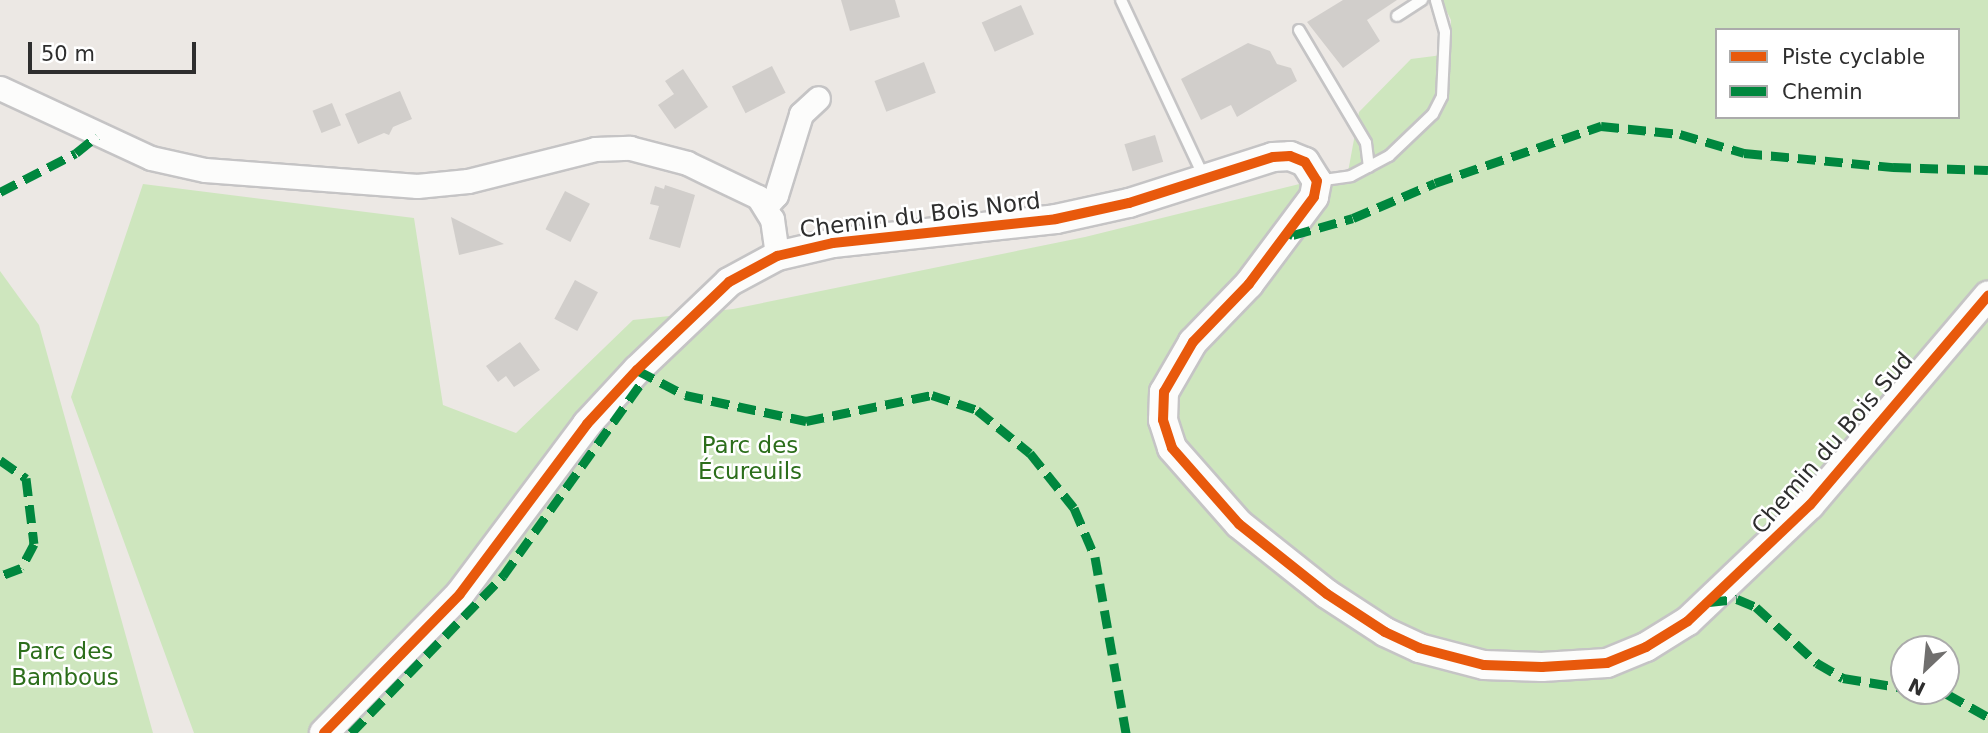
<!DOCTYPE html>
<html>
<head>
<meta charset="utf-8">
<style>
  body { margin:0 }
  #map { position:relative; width:1988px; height:733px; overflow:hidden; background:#ece8e4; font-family:"DejaVu Sans",sans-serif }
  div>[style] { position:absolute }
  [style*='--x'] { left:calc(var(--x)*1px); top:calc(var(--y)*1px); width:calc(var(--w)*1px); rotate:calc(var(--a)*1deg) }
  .green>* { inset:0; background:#cee6be }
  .building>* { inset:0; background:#d1cecb; transform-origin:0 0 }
  .roads { filter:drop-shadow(2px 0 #c5c4c5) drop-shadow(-2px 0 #c5c4c5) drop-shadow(0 2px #c5c4c5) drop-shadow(0 -2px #c5c4c5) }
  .service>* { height:10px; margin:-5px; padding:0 5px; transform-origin:5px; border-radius:5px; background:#fcfcfb }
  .minor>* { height:23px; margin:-11.5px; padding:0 11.5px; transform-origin:11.5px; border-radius:11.5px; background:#fcfcfb }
  .tertiary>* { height:28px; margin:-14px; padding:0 14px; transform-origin:14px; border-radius:14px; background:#fcfcfb }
  .quiet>* { height:9px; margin-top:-4.5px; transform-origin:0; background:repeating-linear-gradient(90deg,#00873e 0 18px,transparent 0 27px) }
  .cycleway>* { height:10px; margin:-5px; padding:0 5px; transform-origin:5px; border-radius:5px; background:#e8590c }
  span { translate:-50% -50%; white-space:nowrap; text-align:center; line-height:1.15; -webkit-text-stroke:5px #fff; paint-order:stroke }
  .street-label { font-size:23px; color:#2e2e2e }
  .park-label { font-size:23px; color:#2c6e1b }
  .legend { position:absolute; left:1715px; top:28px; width:245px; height:91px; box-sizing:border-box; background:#fff; border:2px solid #ababab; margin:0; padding:9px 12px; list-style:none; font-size:21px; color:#2e2e2e }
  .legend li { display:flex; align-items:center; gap:14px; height:35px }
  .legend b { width:35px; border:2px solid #ababab }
  .north { position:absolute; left:1890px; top:635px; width:70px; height:70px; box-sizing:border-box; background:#fff; border:2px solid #ababab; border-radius:50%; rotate:206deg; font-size:19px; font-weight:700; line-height:28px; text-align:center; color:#2e2e2e }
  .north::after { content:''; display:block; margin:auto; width:24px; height:32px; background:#706f6e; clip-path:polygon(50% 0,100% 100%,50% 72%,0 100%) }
  .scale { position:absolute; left:28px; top:42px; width:168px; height:32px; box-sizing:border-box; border:4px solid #2e2e2e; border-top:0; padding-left:9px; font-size:21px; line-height:24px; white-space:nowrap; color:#2e2e2e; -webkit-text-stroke:5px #fff; paint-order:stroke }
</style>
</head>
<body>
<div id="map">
  <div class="green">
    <i style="clip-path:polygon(evenodd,1441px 0,1988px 0,1988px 733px,194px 733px,71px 397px,143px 184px,414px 218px,443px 405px,516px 433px,633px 320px,733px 309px,1085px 237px,1348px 172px,1359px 112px,1411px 59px,1450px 54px,1451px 20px,1441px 0,1717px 30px,1958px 30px,1958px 117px,1717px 117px,1717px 30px,1441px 0,1904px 649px,1946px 649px,1946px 691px,1904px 691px,1904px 649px)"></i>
    <i style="clip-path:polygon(0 271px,39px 325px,153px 733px,0 733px)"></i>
  </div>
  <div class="building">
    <i style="clip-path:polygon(841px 0,895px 0,900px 17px,850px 31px)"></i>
    <i style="clip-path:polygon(1343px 0,1397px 0,1367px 20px,1380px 41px,1343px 68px,1307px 22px)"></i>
    <i style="left:1021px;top:5px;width:32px;height:43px;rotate:66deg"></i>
    <i style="clip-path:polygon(1248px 43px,1270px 51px,1277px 64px,1291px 68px,1297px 81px,1237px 117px,1231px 105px,1201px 120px,1181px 79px)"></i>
    <i style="left:924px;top:62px;width:33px;height:53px;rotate:69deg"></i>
    <i style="left:772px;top:66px;width:30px;height:45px;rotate:63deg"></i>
    <i style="clip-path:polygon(683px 69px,708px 107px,675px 129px,658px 105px,674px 94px,665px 81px)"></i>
    <i style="clip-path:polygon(400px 91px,412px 119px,393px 127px,389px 135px,384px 133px,358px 144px,345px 114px)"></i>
    <i style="left:332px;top:103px;width:24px;height:21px;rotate:68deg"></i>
    <i style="left:1155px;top:135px;width:28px;height:32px;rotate:73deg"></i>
    <i style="clip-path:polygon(665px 185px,695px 195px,680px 248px,649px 239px,659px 206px,650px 204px,655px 186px,664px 189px)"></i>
    <i style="left:565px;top:191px;width:28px;height:43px;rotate:27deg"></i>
    <i style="clip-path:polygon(451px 217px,504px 244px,459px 255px)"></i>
    <i style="left:575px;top:280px;width:26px;height:44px;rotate:28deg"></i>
    <i style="clip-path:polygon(520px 342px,540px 370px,514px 387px,506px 376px,498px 382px,486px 366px)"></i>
  </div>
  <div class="roads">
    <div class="service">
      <i style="--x:1121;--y:0;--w:195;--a:64.9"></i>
      <i style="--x:1397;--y:16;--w:30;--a:-33"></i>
      <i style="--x:1299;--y:30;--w:131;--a:59.3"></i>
      <i style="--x:1366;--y:143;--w:24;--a:83"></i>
      <i style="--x:1317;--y:181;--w:34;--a:-8"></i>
      <i style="--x:1351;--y:176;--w:43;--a:-27.8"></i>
      <i style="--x:1389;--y:156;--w:61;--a:-43.7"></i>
      <i style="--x:1433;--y:114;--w:20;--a:-63"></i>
      <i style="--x:1442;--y:96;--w:64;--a:-87.3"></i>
      <i style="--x:1445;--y:32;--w:33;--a:-106"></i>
    </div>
    <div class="minor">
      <i style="--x:0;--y:88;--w:166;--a:24.9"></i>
      <i style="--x:151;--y:158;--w:55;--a:12.5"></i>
      <i style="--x:205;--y:170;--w:213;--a:4.3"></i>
      <i style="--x:417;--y:186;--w:51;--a:-5.6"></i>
      <i style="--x:468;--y:181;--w:131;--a:-14.1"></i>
      <i style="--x:595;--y:149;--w:35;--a:-2"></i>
      <i style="--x:630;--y:148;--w:59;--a:14.7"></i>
      <i style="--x:687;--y:163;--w:79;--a:25.6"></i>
      <i style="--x:758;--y:197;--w:26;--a:58"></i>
      <i style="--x:772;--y:219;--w:37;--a:82"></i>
      <i style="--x:767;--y:205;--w:13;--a:-48"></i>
      <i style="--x:776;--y:195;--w:85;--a:-72.8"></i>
      <i style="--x:801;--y:114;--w:23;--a:-43"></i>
    </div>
    <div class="tertiary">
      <i style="--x:324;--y:733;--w:194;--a:-45.6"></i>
      <i style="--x:460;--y:594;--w:212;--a:-53.2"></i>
      <i style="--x:587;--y:424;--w:74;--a:-47.2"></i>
      <i style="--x:637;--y:370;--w:127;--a:-43.7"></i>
      <i style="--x:729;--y:282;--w:55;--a:-28.4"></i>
      <i style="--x:777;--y:256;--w:57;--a:-13.1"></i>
      <i style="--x:833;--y:243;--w:224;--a:-6.1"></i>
      <i style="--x:1056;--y:219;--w:75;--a:-12.4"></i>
      <i style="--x:1129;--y:203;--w:151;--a:-17.7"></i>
      <i style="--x:1273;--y:157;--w:17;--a:-3"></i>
      <i style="--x:1290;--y:156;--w:16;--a:22"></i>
      <i style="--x:1305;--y:162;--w:22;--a:58"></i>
      <i style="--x:1317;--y:181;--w:16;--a:101"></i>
      <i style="--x:1314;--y:197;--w:109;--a:126.8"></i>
      <i style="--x:1249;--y:284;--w:81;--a:134"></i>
      <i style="--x:1193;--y:342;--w:58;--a:120.1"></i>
      <i style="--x:1164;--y:392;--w:28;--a:92"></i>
      <i style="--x:1163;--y:420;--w:29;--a:72"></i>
      <i style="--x:1172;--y:448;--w:101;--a:48.6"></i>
      <i style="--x:1239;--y:524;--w:112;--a:38.5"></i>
      <i style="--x:1327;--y:594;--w:69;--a:33.2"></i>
      <i style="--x:1385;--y:632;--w:38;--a:25"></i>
      <i style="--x:1419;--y:648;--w:67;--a:14.7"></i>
      <i style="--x:1484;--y:665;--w:58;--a:2"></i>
      <i style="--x:1542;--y:667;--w:65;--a:-3.5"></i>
      <i style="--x:1607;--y:663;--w:42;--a:-22.3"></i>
      <i style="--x:1646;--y:647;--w:49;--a:-31.8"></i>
      <i style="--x:1688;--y:621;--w:168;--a:-43.6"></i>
      <i style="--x:1810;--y:505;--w:275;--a:-49.6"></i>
    </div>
  </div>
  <div class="quiet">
    <i style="--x:0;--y:192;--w:85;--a:-27.2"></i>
    <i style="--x:76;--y:153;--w:27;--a:-39"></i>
    <i style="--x:1287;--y:232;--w:7;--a:27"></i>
    <i style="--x:1293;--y:235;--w:62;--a:-15.8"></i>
    <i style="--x:1353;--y:218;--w:89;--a:-23.1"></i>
    <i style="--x:1435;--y:183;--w:176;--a:-19"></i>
    <i style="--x:1601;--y:126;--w:79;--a:5.8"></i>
    <i style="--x:1680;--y:134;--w:67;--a:16.5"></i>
    <i style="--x:1744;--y:153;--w:150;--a:5.4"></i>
    <i style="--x:1893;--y:167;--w:95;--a:1.8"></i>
    <i style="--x:637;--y:370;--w:54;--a:27.5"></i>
    <i style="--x:685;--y:395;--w:124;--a:12.1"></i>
    <i style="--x:806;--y:421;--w:129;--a:-11.7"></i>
    <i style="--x:932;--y:395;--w:47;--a:18.4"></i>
    <i style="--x:977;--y:410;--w:68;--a:39.1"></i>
    <i style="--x:1030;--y:453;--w:70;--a:51.3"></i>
    <i style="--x:1074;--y:508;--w:53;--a:66.8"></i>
    <i style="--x:1095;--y:557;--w:179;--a:80"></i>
    <i style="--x:0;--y:460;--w:32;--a:35"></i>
    <i style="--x:26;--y:478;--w:66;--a:83.1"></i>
    <i style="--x:34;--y:544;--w:27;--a:118"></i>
    <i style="--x:21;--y:568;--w:22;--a:159"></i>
    <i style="--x:1709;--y:602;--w:28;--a:-6"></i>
    <i style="--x:1737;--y:599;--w:21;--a:23"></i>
    <i style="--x:1756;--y:607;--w:83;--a:42.6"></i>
    <i style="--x:1817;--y:663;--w:30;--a:30"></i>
    <i style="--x:1843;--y:678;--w:62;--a:9.3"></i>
    <i style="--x:1927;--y:691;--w:20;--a:9"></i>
    <i style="--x:1947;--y:694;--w:47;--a:29.3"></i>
    <i style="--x:351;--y:733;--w:219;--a:-45.9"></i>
    <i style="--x:503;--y:576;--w:244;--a:-54.4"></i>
  </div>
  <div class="cycleway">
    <i style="--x:324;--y:733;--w:194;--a:-45.6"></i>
    <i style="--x:460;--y:594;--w:212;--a:-53.2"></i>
    <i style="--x:587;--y:424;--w:74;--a:-47.2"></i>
    <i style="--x:637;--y:370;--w:127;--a:-43.7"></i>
    <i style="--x:729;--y:282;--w:55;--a:-28.4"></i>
    <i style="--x:777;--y:256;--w:57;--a:-13.1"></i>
    <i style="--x:833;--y:243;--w:224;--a:-6.1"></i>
    <i style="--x:1056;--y:219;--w:75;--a:-12.4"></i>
    <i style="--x:1129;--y:203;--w:151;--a:-17.7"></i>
    <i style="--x:1273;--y:157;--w:17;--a:-3"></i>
    <i style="--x:1290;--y:156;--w:16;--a:22"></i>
    <i style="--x:1305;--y:162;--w:22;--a:58"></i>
    <i style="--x:1317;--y:181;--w:16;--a:101"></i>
    <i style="--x:1314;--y:197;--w:109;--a:126.8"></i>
    <i style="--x:1249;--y:284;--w:81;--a:134"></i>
    <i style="--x:1193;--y:342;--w:58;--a:120.1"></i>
    <i style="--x:1164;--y:392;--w:28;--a:92"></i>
    <i style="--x:1163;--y:420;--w:29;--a:72"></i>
    <i style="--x:1172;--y:448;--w:101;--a:48.6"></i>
    <i style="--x:1239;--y:524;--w:112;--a:38.5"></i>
    <i style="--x:1327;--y:594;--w:69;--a:33.2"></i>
    <i style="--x:1385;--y:632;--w:38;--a:25"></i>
    <i style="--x:1419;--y:648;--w:67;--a:14.7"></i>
    <i style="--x:1484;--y:665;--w:58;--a:2"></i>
    <i style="--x:1542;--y:667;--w:65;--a:-3.5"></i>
    <i style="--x:1607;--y:663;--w:42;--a:-22.3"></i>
    <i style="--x:1646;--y:647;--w:49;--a:-31.8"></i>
    <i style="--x:1688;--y:621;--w:168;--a:-43.6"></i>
    <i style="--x:1810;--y:505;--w:275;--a:-49.6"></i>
  </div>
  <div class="street-label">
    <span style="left:920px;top:215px;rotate:-7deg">Chemin du Bois Nord</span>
    <span style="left:1832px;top:443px;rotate:-49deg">Chemin du Bois Sud</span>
  </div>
  <div class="park-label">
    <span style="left:750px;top:458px">Parc des<br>Écureuils</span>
    <span style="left:65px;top:664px">Parc des<br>Bambous</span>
  </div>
  <ul class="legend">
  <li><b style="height:9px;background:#e8590c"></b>Piste cyclable</li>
  <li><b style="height:9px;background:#00873e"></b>Chemin</li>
  </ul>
  <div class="north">N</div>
  <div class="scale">50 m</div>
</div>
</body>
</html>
